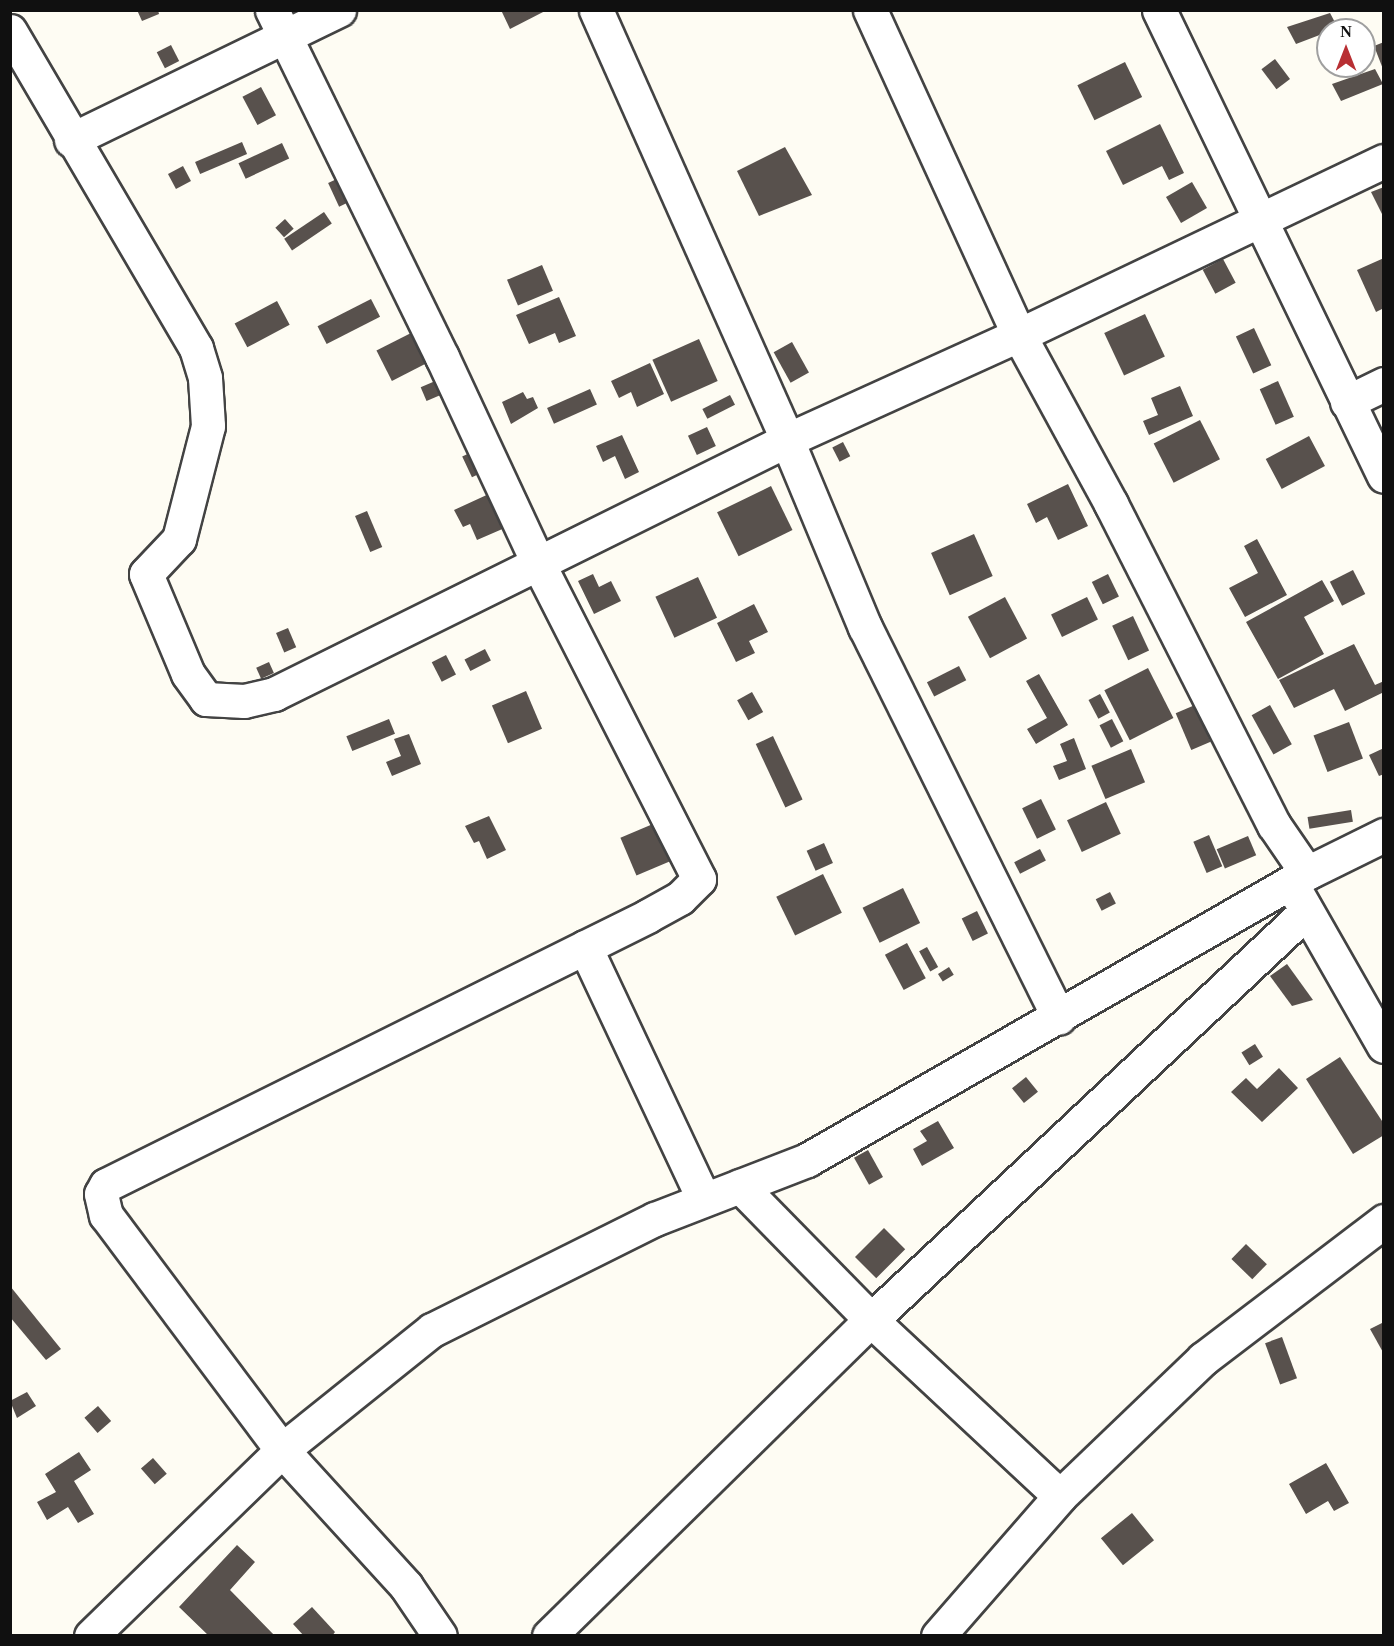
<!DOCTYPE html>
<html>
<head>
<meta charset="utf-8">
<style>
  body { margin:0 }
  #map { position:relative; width:1394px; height:1646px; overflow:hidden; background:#fefcf3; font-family:"Times New Roman",serif }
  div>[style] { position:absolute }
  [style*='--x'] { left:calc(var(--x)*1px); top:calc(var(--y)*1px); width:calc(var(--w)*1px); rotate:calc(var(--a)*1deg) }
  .building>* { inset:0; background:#58514d; transform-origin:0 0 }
  .roads { filter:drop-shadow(2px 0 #434343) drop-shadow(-2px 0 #434343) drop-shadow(0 2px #434343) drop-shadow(0 -2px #434343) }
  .street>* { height:33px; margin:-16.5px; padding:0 16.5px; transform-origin:16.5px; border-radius:16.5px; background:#fff }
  span { translate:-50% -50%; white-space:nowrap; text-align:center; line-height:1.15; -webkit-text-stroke:6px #fff; paint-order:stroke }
  .frame { position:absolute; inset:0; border:12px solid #101010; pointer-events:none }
  .north { position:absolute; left:1316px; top:18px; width:60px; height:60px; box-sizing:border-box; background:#fff; border:2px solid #9f9f9f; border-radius:50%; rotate:0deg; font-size:16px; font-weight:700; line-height:24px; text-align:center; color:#101010 }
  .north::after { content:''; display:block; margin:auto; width:21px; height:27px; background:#b82f33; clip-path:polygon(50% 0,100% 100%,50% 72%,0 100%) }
</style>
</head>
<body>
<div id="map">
  <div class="building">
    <i style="clip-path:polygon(137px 10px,158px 10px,159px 14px,142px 21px)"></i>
    <i style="clip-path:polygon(501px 10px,547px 10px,510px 29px)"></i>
    <i style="clip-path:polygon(1330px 13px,1338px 28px,1296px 44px,1287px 27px)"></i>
    <i style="clip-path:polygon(1384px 42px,1384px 69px,1383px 69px,1374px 46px)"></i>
    <i style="left:171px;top:45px;width:18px;height:16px;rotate:63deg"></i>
    <i style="left:1275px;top:59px;width:25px;height:17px;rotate:53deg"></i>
    <i style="left:1125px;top:62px;width:39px;height:53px;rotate:64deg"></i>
    <i style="clip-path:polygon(1375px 69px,1383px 84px,1341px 101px,1332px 84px)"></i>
    <i style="left:261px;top:87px;width:32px;height:21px;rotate:62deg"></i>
    <i style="clip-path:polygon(1160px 124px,1184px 173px,1169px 180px,1162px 166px,1123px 185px,1106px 151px)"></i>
    <i style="left:242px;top:142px;width:13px;height:51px;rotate:67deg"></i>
    <i style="left:282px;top:143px;width:17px;height:48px;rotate:65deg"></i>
    <i style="clip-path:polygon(785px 147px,812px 195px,759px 216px,737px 171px)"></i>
    <i style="left:183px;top:166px;width:17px;height:17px;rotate:62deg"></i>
    <i style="left:339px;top:178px;width:26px;height:12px;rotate:65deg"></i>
    <i style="left:1192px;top:182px;width:30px;height:30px;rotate:60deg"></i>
    <i style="clip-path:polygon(1384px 187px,1384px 218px,1371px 192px)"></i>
    <i style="left:324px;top:212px;width:14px;height:48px;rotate:56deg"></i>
    <i style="left:285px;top:219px;width:13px;height:13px;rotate:48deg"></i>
    <i style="clip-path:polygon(1384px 258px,1384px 308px,1376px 312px,1357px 270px)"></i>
    <i style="left:1223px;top:259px;width:27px;height:23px;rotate:62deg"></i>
    <i style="left:542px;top:265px;width:28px;height:38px;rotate:67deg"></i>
    <i style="clip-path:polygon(559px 297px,576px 336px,559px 343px,555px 333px,529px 344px,516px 315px)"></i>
    <i style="left:371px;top:299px;width:20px;height:60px;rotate:63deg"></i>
    <i style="left:277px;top:301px;width:27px;height:48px;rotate:62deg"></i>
    <i style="left:1145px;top:314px;width:47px;height:45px;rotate:65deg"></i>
    <i style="left:1254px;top:328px;width:41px;height:20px;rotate:65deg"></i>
    <i style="left:413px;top:332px;width:34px;height:41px;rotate:63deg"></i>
    <i style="left:699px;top:339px;width:46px;height:51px;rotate:66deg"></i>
    <i style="left:792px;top:342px;width:35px;height:21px;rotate:61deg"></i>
    <i style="clip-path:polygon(650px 363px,664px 394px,637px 407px,631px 392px,619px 398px,611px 381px)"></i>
    <i style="left:440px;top:379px;width:15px;height:21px;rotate:67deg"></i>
    <i style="left:1278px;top:381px;width:39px;height:20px;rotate:66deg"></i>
    <i style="clip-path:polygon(1180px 386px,1193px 416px,1149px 435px,1143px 421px,1158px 415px,1151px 398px)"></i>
    <i style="left:590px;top:389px;width:17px;height:47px;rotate:66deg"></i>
    <i style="clip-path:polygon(523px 392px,527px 399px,533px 397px,538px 408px,511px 424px,502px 402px)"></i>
    <i style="left:730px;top:395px;width:11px;height:31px;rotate:63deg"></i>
    <i style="left:1200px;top:420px;width:44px;height:52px;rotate:63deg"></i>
    <i style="left:707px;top:427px;width:21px;height:21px;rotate:65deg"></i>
    <i style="clip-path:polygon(622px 435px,639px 472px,625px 479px,615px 456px,603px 462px,596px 446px)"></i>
    <i style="left:1309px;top:436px;width:34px;height:49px;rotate:62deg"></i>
    <i style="left:843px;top:442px;width:16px;height:12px;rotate:63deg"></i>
    <i style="left:474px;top:451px;width:23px;height:13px;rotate:65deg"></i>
    <i style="clip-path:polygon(1068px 484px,1088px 526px,1058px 540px,1047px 517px,1036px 523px,1027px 504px)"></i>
    <i style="left:771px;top:486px;width:49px;height:60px;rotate:64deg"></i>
    <i style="clip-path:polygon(491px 493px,507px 527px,477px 540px,470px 524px,463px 527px,454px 510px)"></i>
    <i style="left:367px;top:511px;width:39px;height:13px;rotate:67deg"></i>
    <i style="left:974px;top:534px;width:46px;height:47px;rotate:66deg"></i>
    <i style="clip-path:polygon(1257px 539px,1287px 595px,1245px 617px,1229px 588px,1258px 573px,1244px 546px)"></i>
    <i style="left:1353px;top:570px;width:27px;height:26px;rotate:63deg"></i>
    <i style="clip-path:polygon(593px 574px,599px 587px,611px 581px,621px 601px,594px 614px,578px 581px)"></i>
    <i style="left:1108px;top:574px;width:25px;height:18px;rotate:64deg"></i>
    <i style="left:698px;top:577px;width:45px;height:47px;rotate:65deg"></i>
    <i style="clip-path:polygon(1322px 580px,1334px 601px,1304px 617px,1324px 654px,1278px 679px,1246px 622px)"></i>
    <i style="left:1005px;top:597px;width:47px;height:42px;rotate:62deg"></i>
    <i style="left:1087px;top:597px;width:25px;height:40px;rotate:64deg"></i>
    <i style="clip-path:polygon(754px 604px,768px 632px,749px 641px,755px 653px,736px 662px,717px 623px)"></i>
    <i style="left:1133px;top:616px;width:38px;height:23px;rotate:65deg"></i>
    <i style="left:288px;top:628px;width:21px;height:13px;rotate:67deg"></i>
    <i style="clip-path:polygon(1354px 644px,1375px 685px,1384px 681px,1384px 692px,1345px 711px,1334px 689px,1294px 708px,1279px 680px)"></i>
    <i style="left:485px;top:649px;width:13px;height:23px;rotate:63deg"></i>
    <i style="left:446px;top:655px;width:22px;height:16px;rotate:63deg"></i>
    <i style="left:269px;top:662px;width:12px;height:14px;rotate:66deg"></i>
    <i style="left:959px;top:666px;width:16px;height:36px;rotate:63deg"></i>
    <i style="left:1148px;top:668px;width:56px;height:49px;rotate:63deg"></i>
    <i style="clip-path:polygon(1039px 674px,1068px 725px,1036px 744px,1027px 729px,1047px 718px,1026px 681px)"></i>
    <i style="left:526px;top:691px;width:41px;height:37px;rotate:67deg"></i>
    <i style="left:752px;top:692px;width:23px;height:17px;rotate:61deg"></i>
    <i style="left:1100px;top:694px;width:21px;height:13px;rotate:62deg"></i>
    <i style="left:1195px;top:705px;width:40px;height:21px;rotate:67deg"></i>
    <i style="left:1270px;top:705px;width:45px;height:21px;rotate:61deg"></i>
    <i style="left:389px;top:719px;width:16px;height:46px;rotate:68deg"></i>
    <i style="left:1112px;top:719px;width:25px;height:14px;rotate:63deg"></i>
    <i style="left:1349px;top:722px;width:39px;height:38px;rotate:69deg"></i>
    <i style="clip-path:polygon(409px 734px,421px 764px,392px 776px,386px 762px,401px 756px,394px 739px)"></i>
    <i style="left:773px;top:736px;width:70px;height:19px;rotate:65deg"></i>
    <i style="clip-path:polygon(1074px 738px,1086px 769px,1059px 780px,1053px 766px,1067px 761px,1060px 744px)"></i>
    <i style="clip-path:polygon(1384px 748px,1384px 774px,1379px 776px,1369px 755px)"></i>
    <i style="left:1131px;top:749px;width:36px;height:43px;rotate:67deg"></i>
    <i style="left:1041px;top:799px;width:34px;height:21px;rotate:64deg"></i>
    <i style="left:1106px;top:802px;width:35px;height:43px;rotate:65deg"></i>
    <i style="left:1351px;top:810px;width:12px;height:44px;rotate:81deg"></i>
    <i style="clip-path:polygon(489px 816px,506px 850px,487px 859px,479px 841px,474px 843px,465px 826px)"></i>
    <i style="left:660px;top:821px;width:41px;height:43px;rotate:67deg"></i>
    <i style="left:1209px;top:835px;width:34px;height:17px;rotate:67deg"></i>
    <i style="left:1248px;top:836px;width:21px;height:34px;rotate:67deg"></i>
    <i style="left:824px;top:843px;width:22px;height:19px;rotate:66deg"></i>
    <i style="left:1040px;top:849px;width:13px;height:29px;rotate:63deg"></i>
    <i style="left:823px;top:874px;width:43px;height:52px;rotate:64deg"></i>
    <i style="left:903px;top:888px;width:39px;height:45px;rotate:64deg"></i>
    <i style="left:1110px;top:892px;width:13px;height:16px;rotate:63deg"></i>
    <i style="left:977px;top:911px;width:25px;height:17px;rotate:64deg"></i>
    <i style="left:907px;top:943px;width:40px;height:25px;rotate:62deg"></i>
    <i style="left:927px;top:947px;width:23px;height:9px;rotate:61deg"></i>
    <i style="clip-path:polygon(1287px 964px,1313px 1000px,1292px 1006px,1270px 976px)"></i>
    <i style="left:949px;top:967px;width:9px;height:13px;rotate:58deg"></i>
    <i style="left:1255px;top:1044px;width:15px;height:16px;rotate:58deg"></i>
    <i style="clip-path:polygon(1340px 1057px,1384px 1124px,1384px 1135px,1353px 1154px,1306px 1079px)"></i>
    <i style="clip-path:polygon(1279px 1068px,1298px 1088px,1262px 1122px,1231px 1092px,1246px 1078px,1257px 1089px)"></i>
    <i style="left:1026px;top:1077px;width:19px;height:18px;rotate:51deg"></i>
    <i style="clip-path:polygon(938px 1121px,954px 1148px,922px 1166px,913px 1149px,927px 1141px,920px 1131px)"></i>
    <i style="left:868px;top:1150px;width:31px;height:16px;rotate:61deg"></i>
    <i style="left:884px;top:1228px;width:30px;height:41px;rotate:45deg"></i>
    <i style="left:1246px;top:1244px;width:29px;height:21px;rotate:44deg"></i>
    <i style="clip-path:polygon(10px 1286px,61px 1349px,46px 1360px,10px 1317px)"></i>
    <i style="clip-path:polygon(1384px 1322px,1384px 1354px,1370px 1329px)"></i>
    <i style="left:1282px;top:1337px;width:44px;height:18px;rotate:70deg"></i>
    <i style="clip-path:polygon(27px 1392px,36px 1406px,17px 1418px,10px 1401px)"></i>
    <i style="left:98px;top:1406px;width:20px;height:18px;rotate:49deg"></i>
    <i style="clip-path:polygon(79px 1452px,91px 1470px,74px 1481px,94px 1514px,78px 1523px,68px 1507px,47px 1520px,37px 1502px,56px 1492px,45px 1474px)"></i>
    <i style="left:153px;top:1458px;width:21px;height:16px;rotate:49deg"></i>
    <i style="clip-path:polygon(1326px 1463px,1349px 1503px,1334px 1511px,1328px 1501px,1306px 1514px,1289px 1484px)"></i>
    <i style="left:1132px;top:1513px;width:35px;height:40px;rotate:51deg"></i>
    <i style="clip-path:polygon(237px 1545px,255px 1562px,230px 1590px,275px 1636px,209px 1636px,179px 1607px)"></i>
    <i style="clip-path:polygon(312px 1607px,335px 1632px,332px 1636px,304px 1636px,293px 1624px)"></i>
  </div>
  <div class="roads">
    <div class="street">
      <i style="--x:272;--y:10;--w:386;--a:63.9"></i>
      <i style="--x:442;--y:357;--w:225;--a:65"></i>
      <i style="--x:537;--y:561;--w:357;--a:63"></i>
      <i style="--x:699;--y:879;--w:27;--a:135"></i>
      <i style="--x:680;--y:898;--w:37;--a:151"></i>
      <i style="--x:648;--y:916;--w:605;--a:153.6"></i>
      <i style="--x:106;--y:1185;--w:10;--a:119"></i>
      <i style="--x:101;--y:1194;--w:22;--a:77"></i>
      <i style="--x:106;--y:1215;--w:294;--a:53.2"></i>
      <i style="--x:282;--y:1450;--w:184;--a:47.6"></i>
      <i style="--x:406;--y:1586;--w:60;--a:55.8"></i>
      <i style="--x:596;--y:10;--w:471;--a:66"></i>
      <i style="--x:787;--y:440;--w:203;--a:67.4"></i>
      <i style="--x:865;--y:627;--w:436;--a:63.6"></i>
      <i style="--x:870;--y:10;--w:358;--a:65.4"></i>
      <i style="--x:1019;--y:335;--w:192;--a:61.4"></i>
      <i style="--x:1111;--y:504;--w:360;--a:63.1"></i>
      <i style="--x:1274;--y:825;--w:58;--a:55.5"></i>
      <i style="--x:1159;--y:10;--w:517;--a:64.23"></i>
      <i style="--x:10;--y:31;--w:368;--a:59.6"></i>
      <i style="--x:196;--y:348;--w:31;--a:73"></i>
      <i style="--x:205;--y:378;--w:48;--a:86.4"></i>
      <i style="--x:208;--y:426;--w:117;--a:104.4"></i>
      <i style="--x:179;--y:539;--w:48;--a:133.3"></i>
      <i style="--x:146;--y:574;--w:108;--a:67.2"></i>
      <i style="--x:188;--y:674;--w:31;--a:54"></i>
      <i style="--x:206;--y:699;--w:38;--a:3"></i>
      <i style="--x:244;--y:701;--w:31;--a:-13"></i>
      <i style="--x:274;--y:694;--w:572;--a:-26.34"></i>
      <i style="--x:787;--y:440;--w:255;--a:-24.4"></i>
      <i style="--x:1019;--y:335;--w:404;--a:-25.5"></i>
      <i style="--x:71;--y:140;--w:298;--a:-25.9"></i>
      <i style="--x:1347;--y:402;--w:41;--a:-25.9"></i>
      <i style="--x:1296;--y:892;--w:177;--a:60.3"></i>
      <i style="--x:585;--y:947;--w:277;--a:64.8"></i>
      <i style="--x:740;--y:1186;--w:187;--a:45.6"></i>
      <i style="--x:871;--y:1320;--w:258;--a:43"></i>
      <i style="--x:91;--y:1636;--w:267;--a:-44.2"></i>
      <i style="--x:282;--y:1450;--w:192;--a:-38.7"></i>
      <i style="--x:432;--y:1330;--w:249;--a:-26.5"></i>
      <i style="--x:655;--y:1219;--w:163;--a:-21.2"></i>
      <i style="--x:807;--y:1160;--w:577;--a:-29.86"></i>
      <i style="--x:1307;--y:873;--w:86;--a:-26.3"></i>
      <i style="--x:549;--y:1636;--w:451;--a:-44.5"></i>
      <i style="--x:871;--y:1320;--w:596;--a:-43.17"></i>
      <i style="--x:938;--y:1636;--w:186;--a:-48.9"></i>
      <i style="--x:1060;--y:1496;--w:198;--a:-43.8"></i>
      <i style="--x:1203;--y:1359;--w:228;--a:-37.3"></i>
    </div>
  </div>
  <div class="frame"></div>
  <div class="north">N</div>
</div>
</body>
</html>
